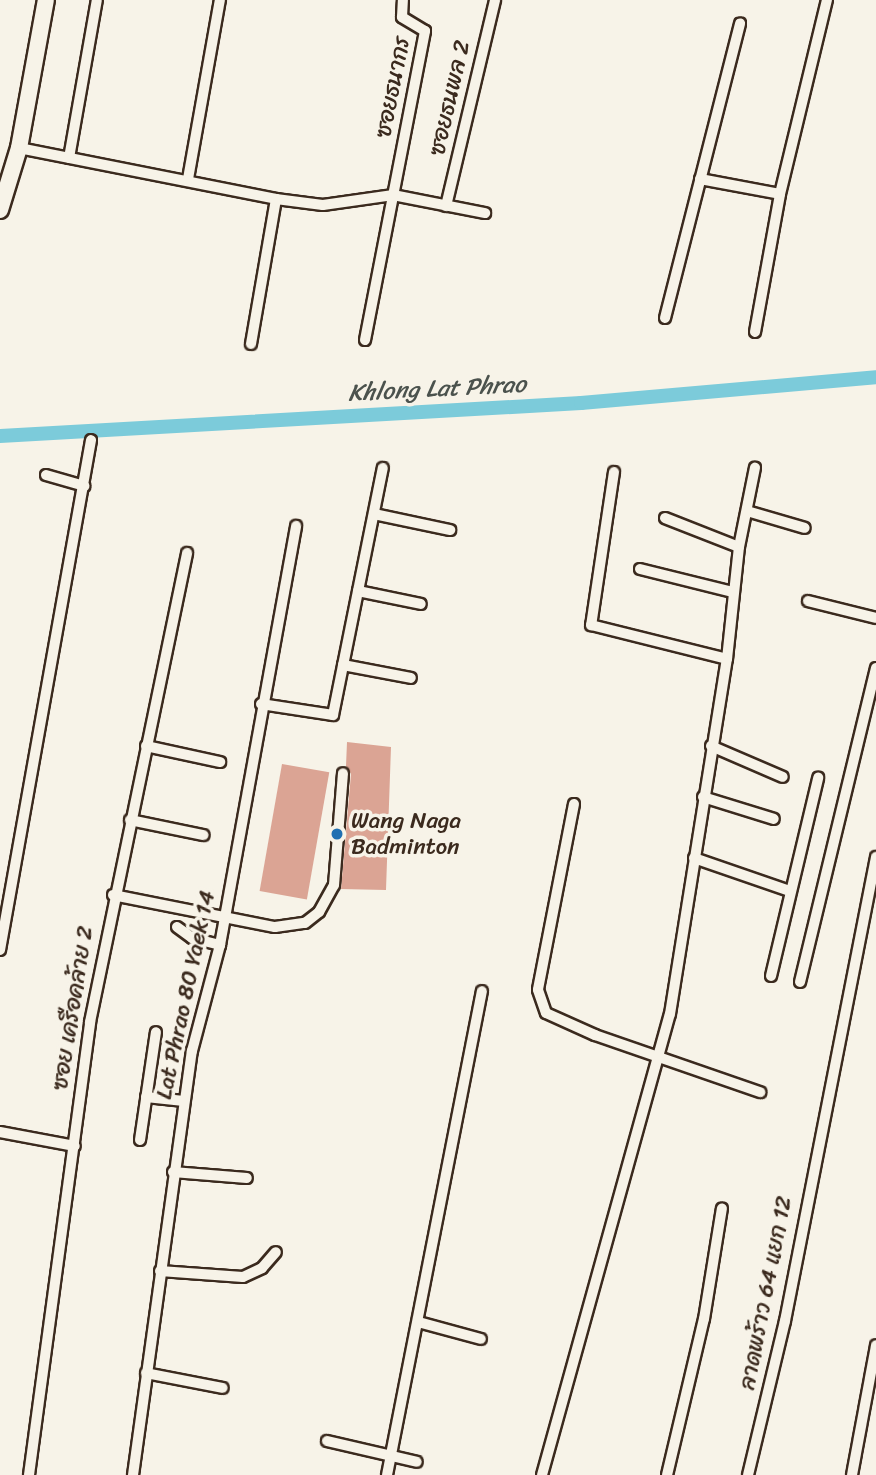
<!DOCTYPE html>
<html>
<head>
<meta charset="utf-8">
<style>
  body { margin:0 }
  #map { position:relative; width:876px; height:1475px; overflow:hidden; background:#f7f3e8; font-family:Sriracha,"Playpen Sans Thai",sans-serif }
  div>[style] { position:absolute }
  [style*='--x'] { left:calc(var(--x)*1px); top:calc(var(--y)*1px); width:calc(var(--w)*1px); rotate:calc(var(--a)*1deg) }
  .canal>* { height:14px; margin:-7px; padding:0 7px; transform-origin:7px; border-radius:7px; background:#7ccbda }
  .building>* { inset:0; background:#dba494; transform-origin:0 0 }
  .roads { filter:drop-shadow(2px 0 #3b2a1e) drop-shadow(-2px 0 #3b2a1e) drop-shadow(0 2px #3b2a1e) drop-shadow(0 -2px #3b2a1e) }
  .street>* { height:10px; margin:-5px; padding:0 5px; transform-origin:5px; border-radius:5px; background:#f7f3e8 }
  .secondary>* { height:16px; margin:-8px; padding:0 8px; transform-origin:8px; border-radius:8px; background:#f7f3e8 }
  .dots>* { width:19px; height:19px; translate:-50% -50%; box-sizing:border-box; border:4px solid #f7f3e8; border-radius:50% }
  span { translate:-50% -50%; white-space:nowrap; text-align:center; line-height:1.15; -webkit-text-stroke:7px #f7f3e8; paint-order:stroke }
  .street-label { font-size:23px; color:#3b2a1e }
  .poi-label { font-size:23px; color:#3b2a1e }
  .left { translate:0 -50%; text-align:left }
  .water-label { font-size:24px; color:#4b524d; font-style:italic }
</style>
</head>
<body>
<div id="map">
  <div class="canal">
    <i style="--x:0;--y:436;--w:582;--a:-3.25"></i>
    <i style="--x:581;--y:403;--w:296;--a:-5"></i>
  </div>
  <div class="building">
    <i style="clip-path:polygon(347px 742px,391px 747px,386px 890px,341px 889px,351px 774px,346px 766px)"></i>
    <i style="left:282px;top:764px;width:48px;height:129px;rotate:10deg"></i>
  </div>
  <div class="roads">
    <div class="street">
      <i style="--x:19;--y:148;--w:262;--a:11.2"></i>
      <i style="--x:276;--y:199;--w:47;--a:7.3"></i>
      <i style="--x:323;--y:205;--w:71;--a:-8.1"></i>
      <i style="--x:393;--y:195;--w:94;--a:11.1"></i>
      <i style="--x:69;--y:158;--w:160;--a:-80"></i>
      <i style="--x:188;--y:179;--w:182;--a:-79.9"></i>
      <i style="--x:700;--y:179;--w:81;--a:10.6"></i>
      <i style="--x:446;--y:206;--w:212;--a:-76.6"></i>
      <i style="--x:665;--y:318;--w:304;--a:-75.7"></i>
      <i style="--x:755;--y:332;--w:140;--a:-79.7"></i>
      <i style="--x:780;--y:194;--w:200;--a:-76.4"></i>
      <i style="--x:365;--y:340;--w:315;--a:-79"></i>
      <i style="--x:425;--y:31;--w:27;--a:-149"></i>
      <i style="--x:402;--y:17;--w:17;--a:-87"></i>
      <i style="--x:251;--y:344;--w:147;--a:-80.2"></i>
      <i style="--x:614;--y:472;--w:155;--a:98.5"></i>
      <i style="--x:591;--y:625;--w:140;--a:14"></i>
      <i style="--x:46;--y:475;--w:40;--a:16"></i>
      <i style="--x:747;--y:511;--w:60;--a:16.3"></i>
      <i style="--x:374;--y:514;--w:78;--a:11.9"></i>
      <i style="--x:665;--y:518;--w:79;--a:21.4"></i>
      <i style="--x:640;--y:569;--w:96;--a:13.9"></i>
      <i style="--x:358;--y:591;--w:64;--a:11.7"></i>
      <i style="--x:808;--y:601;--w:70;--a:14"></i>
      <i style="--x:343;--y:665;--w:69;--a:10.8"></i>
      <i style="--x:261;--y:704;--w:73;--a:8.7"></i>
      <i style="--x:333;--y:715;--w:252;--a:-78.6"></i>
      <i style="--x:146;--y:746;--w:76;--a:12.2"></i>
      <i style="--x:711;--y:746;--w:78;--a:23.3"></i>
      <i style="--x:703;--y:797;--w:74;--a:17.2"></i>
      <i style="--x:574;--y:804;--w:189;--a:101"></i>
      <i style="--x:538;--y:990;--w:24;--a:71"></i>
      <i style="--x:546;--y:1013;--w:54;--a:24.2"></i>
      <i style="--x:595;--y:1035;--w:175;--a:19.1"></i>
      <i style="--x:130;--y:820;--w:75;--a:11.6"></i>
      <i style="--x:694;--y:858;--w:102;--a:19"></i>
      <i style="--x:113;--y:895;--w:165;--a:11.2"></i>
      <i style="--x:275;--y:927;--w:30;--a:-8"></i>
      <i style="--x:305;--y:923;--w:18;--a:-38"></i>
      <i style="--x:319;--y:912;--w:31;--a:-61"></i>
      <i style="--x:334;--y:885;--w:112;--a:-85.4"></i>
      <i style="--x:177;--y:927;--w:19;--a:36"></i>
      <i style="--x:192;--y:938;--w:29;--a:14"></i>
      <i style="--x:0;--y:950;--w:518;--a:-79.88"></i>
      <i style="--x:771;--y:976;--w:204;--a:-76.6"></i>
      <i style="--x:800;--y:982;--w:323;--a:-76.4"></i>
      <i style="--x:146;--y:1097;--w:38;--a:6"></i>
      <i style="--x:0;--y:1132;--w:76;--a:10.6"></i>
      <i style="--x:140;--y:1140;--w:109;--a:-81.6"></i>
      <i style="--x:173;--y:1172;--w:74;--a:4.6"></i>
      <i style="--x:160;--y:1271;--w:83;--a:4.1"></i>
      <i style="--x:243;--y:1277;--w:21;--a:-25"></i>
      <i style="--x:262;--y:1268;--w:21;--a:-49"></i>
      <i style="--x:418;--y:1322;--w:65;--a:15.1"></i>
      <i style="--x:146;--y:1373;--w:78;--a:11"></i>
      <i style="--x:327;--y:1441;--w:92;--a:13.1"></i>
      <i style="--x:29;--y:1475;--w:457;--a:-82.3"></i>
      <i style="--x:90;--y:1022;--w:479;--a:-78.3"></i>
      <i style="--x:133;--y:1475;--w:428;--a:-82.1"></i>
      <i style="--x:192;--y:1051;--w:110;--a:-75.2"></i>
      <i style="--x:220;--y:945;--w:426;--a:-79.7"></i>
      <i style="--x:387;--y:1475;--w:493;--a:-78.9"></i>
      <i style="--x:542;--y:1475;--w:478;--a:-74.5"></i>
      <i style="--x:670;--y:1014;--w:360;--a:-80.9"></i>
      <i style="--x:727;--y:659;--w:113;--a:-83.9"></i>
      <i style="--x:739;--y:547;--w:81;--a:-78.6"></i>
      <i style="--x:667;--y:1475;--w:160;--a:-76.7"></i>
      <i style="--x:704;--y:1319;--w:112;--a:-80.8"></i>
      <i style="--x:748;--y:1475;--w:158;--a:-76.5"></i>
      <i style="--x:785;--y:1321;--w:473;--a:-78.9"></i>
      <i style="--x:852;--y:1475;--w:132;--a:-79.5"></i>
    </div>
    <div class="secondary">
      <i style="--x:0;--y:210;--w:65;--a:-73"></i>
      <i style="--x:19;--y:148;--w:150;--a:-79.7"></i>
    </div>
  </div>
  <div class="dots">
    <i style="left:337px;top:834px;background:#1f6fb2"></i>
  </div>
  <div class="street-label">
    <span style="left:393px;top:87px;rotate:-79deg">ซอยธนากร</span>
    <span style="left:450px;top:98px;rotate:-77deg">ซอยธนพล 2</span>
    <span style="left:186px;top:995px;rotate:-78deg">Lat Phrao 80 Yaek 14</span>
    <span style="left:73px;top:1008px;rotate:-81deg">ซอย เครือคล้าย 2</span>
    <span style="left:766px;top:1293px;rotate:-79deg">ลาดพร้าว 64 แยก 12</span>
  </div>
  <div class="poi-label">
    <span class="left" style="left:351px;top:834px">Wang Naga<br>Badminton</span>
  </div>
  <div class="water-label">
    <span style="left:437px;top:389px;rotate:-3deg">Khlong Lat Phrao</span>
  </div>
</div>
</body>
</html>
